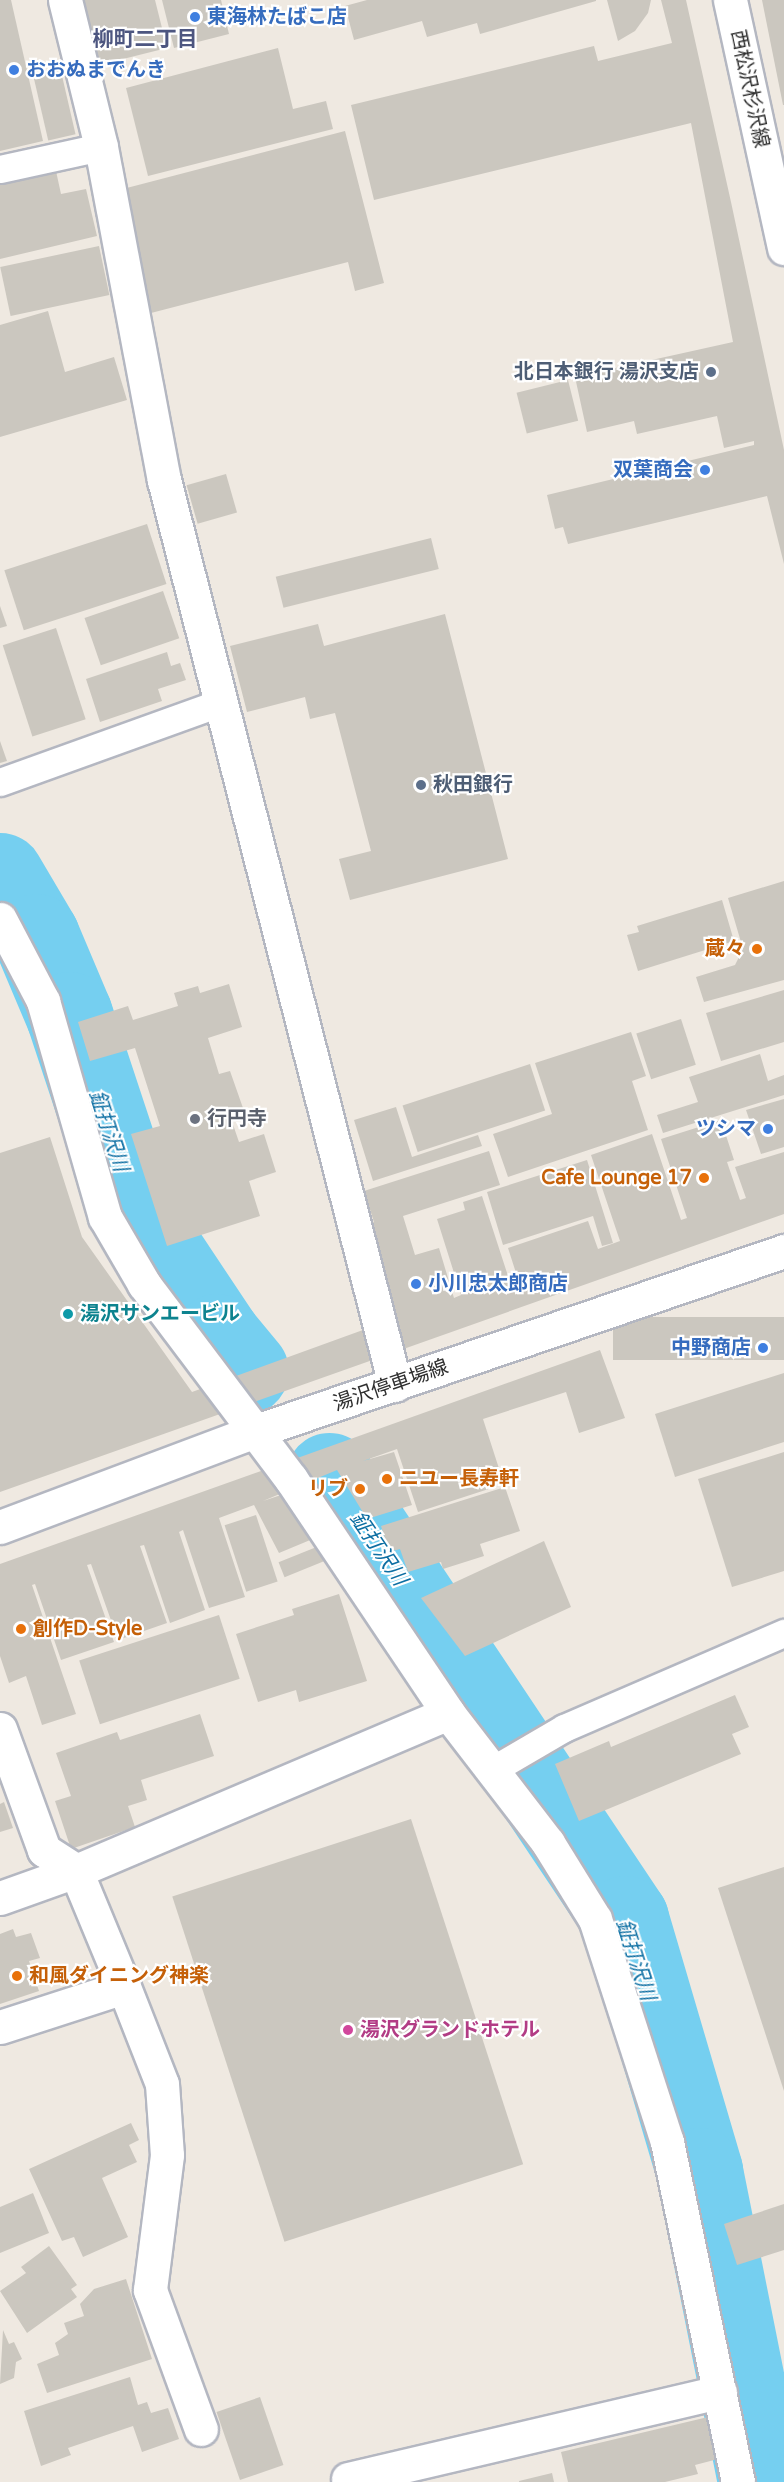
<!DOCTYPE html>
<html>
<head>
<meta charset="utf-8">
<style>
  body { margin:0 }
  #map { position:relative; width:784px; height:2482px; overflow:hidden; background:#efe9e1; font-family:"Varela Round","Noto Sans JP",sans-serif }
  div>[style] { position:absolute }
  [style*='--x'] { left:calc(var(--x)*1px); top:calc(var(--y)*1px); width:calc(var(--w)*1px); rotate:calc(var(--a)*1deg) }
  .river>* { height:87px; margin:-43.5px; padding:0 43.5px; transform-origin:43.5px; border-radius:43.5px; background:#75cff0 }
  .building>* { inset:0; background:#cbc7bf; transform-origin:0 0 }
  .roads { filter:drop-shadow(2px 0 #b4b7c1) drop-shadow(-2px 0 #b4b7c1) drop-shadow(0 2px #b4b7c1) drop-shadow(0 -2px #b4b7c1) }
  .service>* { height:27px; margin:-13.5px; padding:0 13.5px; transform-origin:13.5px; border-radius:13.5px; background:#fff }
  .minor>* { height:33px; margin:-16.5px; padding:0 16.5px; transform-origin:16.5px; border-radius:16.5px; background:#fff }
  .secondary>* { height:33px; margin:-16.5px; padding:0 16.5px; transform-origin:16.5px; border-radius:16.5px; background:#fff }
  .dots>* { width:16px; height:16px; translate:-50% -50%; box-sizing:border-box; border:3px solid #fff; border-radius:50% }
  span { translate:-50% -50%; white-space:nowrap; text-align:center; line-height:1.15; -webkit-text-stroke:4.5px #fff; paint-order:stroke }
  .shop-label { font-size:20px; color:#366cbe; font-weight:700 }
  .left { translate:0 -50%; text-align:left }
  .right { translate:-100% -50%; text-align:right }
  .street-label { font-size:20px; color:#2e2e2e }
  .service-label { font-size:20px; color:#4e5e75; font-weight:700 }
  .food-label { font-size:20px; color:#c56008; font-weight:700 }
  .worship-label { font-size:20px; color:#5b616d; font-weight:700 }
  .culture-label { font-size:20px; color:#0d838f; font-weight:700 }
  .hotel-label { font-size:20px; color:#b23c85; font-weight:700 }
  .neighbourhood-label { font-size:21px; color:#4d5680; font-weight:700 }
  .water-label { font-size:21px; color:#0d6fa3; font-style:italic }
</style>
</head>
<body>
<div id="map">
  <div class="river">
    <i style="--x:0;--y:876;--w:71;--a:59.5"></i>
    <i style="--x:36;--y:937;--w:85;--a:67.1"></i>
    <i style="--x:69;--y:1015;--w:207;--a:71.7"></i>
    <i style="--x:134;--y:1212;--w:150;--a:56.4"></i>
    <i style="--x:217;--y:1337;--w:44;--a:50.5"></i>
    <i style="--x:329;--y:1476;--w:533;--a:56.25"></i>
    <i style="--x:625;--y:1919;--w:263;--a:73.6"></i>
    <i style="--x:699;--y:2171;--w:317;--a:78.7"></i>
  </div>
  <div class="building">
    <i style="clip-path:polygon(0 0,11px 0,43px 141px,0 151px)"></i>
    <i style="clip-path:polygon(83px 0,155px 0,167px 48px,99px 65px)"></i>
    <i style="clip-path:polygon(162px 0,221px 0,229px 34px,174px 48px)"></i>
    <i style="clip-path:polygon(367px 0,596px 0,596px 1px,480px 34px,477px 23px,427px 37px,422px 21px,354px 40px,345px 6px)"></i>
    <i style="clip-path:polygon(607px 0,651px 0,648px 13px,635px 31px,618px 41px)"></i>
    <i style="clip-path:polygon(661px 0,686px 0,731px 202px,784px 450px,784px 564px,767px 496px,568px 544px,563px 527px,555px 529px,547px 495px,754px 445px,754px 441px,724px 448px,717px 416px,637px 434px,634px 421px,587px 432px,575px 377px,733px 342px,691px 123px,374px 200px,351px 105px,594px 46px,598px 61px,672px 43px)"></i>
    <i style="clip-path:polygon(762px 0,784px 0,784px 105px,783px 105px)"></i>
    <i style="clip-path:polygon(278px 48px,293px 109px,326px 101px,333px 129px,148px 176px,126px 88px)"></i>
    <i style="left:60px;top:67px;width:69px;height:28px;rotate:77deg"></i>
    <i style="clip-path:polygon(345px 131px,384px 283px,355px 291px,348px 262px,151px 313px,119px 190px)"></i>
    <i style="clip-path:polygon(56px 171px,61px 194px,86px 189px,97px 236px,0 259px,0 184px)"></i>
    <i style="left:99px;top:246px;width:50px;height:101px;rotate:78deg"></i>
    <i style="clip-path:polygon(48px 311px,65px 372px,114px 357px,127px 400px,0 437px,0 325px)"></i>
    <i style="left:568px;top:380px;width:42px;height:53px;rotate:76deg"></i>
    <i style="left:226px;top:474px;width:40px;height:41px;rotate:74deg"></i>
    <i style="left:147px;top:524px;width:63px;height:150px;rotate:72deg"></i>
    <i style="left:431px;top:538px;width:32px;height:160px;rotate:76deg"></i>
    <i style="left:163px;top:591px;width:50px;height:83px;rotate:71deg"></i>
    <i style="clip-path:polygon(0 606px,7px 626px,0 628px)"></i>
    <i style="clip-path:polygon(445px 614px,508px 859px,350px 900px,339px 859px,371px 851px,335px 713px,310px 719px,305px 697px,247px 712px,230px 646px,318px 624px,324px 646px)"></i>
    <i style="left:56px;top:628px;width:96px;height:56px;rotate:72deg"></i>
    <i style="clip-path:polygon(167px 652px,171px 666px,180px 663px,186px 680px,158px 689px,162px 701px,100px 722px,86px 679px)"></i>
    <i style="clip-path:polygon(0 741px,7px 761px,0 763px)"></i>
    <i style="clip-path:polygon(784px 881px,784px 980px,704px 1002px,696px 977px,735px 965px,743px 949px,728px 898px)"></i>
    <i style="clip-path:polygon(722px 900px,734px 941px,638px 971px,627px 935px,639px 932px,637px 926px)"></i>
    <i style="clip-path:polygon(229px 984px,242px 1027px,208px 1038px,219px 1074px,230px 1071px,243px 1108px,229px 1113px,239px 1142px,264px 1134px,276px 1172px,249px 1181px,260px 1216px,167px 1246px,131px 1134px,160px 1126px,135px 1048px,90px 1061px,78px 1022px,128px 1006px,133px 1020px,178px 1006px,174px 993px,198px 986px,200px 993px)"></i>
    <i style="clip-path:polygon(784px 990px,784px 1042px,721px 1061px,706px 1013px)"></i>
    <i style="left:681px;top:1019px;width:48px;height:47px;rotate:72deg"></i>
    <i style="clip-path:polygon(631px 1032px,646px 1076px,632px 1081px,648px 1130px,508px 1177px,493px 1134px,552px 1114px,535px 1063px)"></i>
    <i style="clip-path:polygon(760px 1054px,768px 1081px,784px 1075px,784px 1095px,663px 1133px,657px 1115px,698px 1102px,689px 1077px)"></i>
    <i style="left:530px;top:1064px;width:49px;height:134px;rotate:72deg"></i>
    <i style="clip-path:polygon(784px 1099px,784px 1147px,761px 1154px,746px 1110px)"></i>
    <i style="clip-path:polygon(396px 1107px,412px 1157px,478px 1135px,482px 1146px,373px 1181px,354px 1120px)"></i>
    <i style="clip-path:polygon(721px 1120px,734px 1160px,727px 1162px,740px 1200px,746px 1198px,735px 1167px,784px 1152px,784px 1214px,0 1492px,0 1153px,50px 1137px,82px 1237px,192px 1392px,396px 1318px,366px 1225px,374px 1222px,364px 1191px,489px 1151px,500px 1185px,403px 1216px,415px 1255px,439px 1248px,454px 1298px,461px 1295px,437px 1219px,465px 1210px,463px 1202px,482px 1196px,509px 1279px,517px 1276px,508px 1248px,588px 1221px,598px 1249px,620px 1241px,591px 1155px,652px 1134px,681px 1220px,687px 1218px,661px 1139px)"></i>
    <i style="clip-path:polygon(587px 1160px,613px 1243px,602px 1246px,593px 1216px,503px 1245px,487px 1192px)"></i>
    <i style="left:784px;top:1317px;width:43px;height:171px;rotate:90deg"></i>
    <i style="clip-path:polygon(600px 1350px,625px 1418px,579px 1433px,566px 1392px,483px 1419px,504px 1484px,418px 1512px,397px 1449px,363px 1461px,394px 1452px,412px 1505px,367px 1519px,337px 1470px,263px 1501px,284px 1494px,315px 1538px,279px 1553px,254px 1505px,219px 1518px,245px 1597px,209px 1608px,183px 1530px,179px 1532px,205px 1610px,170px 1623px,144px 1545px,140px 1546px,167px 1623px,118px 1640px,91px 1564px,87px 1565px,114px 1642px,61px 1660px,35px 1584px,32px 1585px,76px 1714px,42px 1725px,26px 1676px,9px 1683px,0 1656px,0 1564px)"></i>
    <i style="clip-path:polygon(784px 1373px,784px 1442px,675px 1477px,655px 1414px)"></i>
    <i style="clip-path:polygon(784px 1452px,784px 1571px,732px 1587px,698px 1479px)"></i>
    <i style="clip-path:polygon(505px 1487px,520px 1531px,480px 1544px,484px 1556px,443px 1569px,441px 1562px,408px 1572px,400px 1549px,389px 1552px,381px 1526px)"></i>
    <i style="left:256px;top:1515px;width:70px;height:33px;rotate:72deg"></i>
    <i style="clip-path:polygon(544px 1541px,571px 1607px,465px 1656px,421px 1598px)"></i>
    <i style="left:324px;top:1544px;width:16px;height:49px;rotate:68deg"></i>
    <i style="clip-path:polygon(339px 1594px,367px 1681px,299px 1702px,296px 1690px,258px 1702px,236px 1634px,294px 1615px,292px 1609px)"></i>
    <i style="left:219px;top:1615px;width:67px;height:147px;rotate:72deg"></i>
    <i style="clip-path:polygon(735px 1695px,749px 1727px,732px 1734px,741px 1754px,579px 1821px,555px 1764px,609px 1741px,611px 1747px)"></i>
    <i style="clip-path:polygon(200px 1714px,214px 1756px,141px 1780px,147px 1800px,128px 1806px,135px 1827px,71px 1849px,55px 1801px,71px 1796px,56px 1753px,117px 1732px,120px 1740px)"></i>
    <i style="clip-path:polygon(4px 1802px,13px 1828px,0 1832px,0 1804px)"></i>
    <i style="left:411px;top:1819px;width:363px;height:251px;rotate:72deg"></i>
    <i style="clip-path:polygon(784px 1867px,784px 2091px,718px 1888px)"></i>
    <i style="clip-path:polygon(13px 1929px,16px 1937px,31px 1933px,40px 1958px,29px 1961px,39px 1991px,0 2004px,0 1934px)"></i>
    <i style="clip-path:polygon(131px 2123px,139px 2140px,129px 2145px,137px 2162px,102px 2178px,128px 2237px,83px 2257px,74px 2237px,62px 2241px,29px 2169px)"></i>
    <i style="clip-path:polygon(33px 2193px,49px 2233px,0 2253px,0 2207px)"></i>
    <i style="clip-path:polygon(784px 2204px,784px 2250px,737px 2265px,724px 2224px)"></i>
    <i style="clip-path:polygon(49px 2246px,77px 2285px,71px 2289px,77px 2297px,27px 2333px,0 2291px,26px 2273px,21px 2267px)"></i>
    <i style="clip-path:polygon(126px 2279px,152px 2359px,47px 2393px,37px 2364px,59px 2355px,55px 2343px,68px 2334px,64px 2323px,84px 2316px,80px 2304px,94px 2289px)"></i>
    <i style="clip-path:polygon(3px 2330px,9px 2344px,14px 2342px,22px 2359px,16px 2362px,14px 2378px,0 2384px)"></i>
    <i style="clip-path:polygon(130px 2377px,138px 2405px,147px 2402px,151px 2413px,168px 2408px,179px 2439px,142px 2452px,133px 2426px,68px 2448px,71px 2455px,41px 2466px,24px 2411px)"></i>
    <i style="left:260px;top:2397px;width:72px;height:46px;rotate:71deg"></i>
    <i style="clip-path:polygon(708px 2417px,718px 2459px,695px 2465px,698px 2474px,665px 2482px,568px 2482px,561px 2452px)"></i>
    <i style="clip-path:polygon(552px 2473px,554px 2482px,519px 2482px,519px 2481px)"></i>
  </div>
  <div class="roads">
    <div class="service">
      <i style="--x:0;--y:169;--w:103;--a:-12.3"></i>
      <i style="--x:0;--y:782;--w:234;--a:-19.8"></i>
      <i style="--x:492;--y:1770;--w:83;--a:-30.3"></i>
      <i style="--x:564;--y:1728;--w:240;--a:-23.4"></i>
    </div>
    <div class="minor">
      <i style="--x:65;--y:0;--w:151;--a:76.2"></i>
      <i style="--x:101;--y:147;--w:339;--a:79.3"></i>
      <i style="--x:164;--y:480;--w:934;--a:75.68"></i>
      <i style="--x:0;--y:919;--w:93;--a:62.3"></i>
      <i style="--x:43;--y:1001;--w:225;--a:74"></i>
      <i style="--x:105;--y:1217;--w:78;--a:59.8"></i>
      <i style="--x:144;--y:1284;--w:244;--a:53"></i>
      <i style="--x:291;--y:1479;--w:282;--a:56.1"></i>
      <i style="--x:448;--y:1713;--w:164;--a:52.4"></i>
      <i style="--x:548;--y:1843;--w:89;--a:58.3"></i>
      <i style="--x:595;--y:1919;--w:234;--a:72.1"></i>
      <i style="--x:667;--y:2142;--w:347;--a:78.2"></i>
      <i style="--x:0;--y:1729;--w:129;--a:70"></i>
      <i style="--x:44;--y:1850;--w:38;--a:33"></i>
      <i style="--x:0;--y:1898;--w:81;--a:-19.6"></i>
      <i style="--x:124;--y:1987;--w:104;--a:68.6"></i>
      <i style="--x:162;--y:2084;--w:71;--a:86"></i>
      <i style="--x:167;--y:2155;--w:136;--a:97.2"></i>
      <i style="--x:150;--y:2290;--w:148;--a:69.9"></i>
      <i style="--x:0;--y:2027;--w:130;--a:-17.9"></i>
      <i style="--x:124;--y:1987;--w:126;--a:-112.5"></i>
      <i style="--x:76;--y:1871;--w:404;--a:-23"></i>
      <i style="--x:348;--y:2479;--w:382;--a:-13.2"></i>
    </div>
    <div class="secondary">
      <i style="--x:730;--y:0;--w:254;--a:77.7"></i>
      <i style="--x:0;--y:1527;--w:273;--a:-20.6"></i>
      <i style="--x:256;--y:1431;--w:558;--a:-18.82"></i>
    </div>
  </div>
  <div class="dots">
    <i style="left:195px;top:17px;background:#3f7fe0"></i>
    <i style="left:14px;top:70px;background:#3f7fe0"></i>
    <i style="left:711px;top:372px;background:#5c6f8a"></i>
    <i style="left:705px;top:470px;background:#3f7fe0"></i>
    <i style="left:421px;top:785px;background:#5c6f8a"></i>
    <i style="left:757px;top:949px;background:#e8710a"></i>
    <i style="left:195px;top:1119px;background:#6b7280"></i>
    <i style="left:768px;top:1129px;background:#3f7fe0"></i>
    <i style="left:704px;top:1178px;background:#e8710a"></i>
    <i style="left:416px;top:1284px;background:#3f7fe0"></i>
    <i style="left:68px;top:1314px;background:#0f9aa8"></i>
    <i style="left:763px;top:1348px;background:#3f7fe0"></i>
    <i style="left:387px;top:1479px;background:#e8710a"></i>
    <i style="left:360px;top:1489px;background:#e8710a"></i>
    <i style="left:21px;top:1629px;background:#e8710a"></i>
    <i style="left:17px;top:1976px;background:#e8710a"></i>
    <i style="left:348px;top:2030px;background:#d1479c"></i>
  </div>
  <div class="shop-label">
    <span class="left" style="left:207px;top:17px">東海林たばこ店</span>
    <span class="left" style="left:26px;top:70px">おおぬまでんき</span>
    <span class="right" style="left:693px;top:470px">双葉商会</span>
    <span class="right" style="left:756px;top:1129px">ツシマ</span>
    <span class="left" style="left:428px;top:1284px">小川忠太郎商店</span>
    <span class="right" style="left:751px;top:1348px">中野商店</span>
  </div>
  <div class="street-label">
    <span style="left:749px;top:89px;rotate:78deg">西松沢杉沢線</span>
    <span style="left:391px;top:1386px;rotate:-19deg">湯沢停車場線</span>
  </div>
  <div class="service-label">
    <span class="right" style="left:699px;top:372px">北日本銀行 湯沢支店</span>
    <span class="left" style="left:433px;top:785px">秋田銀行</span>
  </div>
  <div class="food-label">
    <span class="right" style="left:745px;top:949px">蔵々</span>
    <span class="right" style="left:692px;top:1178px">Cafe Lounge 17</span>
    <span class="left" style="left:399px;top:1479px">ニユー長寿軒</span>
    <span class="right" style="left:348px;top:1489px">リブ</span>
    <span class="left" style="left:33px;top:1629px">創作D-Style</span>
    <span class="left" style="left:29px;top:1976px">和風ダイニング神楽</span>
  </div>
  <div class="worship-label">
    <span class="left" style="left:207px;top:1119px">行円寺</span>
  </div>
  <div class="culture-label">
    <span class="left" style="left:80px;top:1314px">湯沢サンエービル</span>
  </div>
  <div class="hotel-label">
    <span class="left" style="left:360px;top:2030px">湯沢グランドホテル</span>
  </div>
  <div class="neighbourhood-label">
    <span style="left:145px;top:40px">柳町二丁目</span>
  </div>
  <div class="water-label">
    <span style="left:108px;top:1131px;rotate:72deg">鉦打沢川</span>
    <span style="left:378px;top:1549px;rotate:56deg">鉦打沢川</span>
    <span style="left:635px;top:1960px;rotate:72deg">鉦打沢川</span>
  </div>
</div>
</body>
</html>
